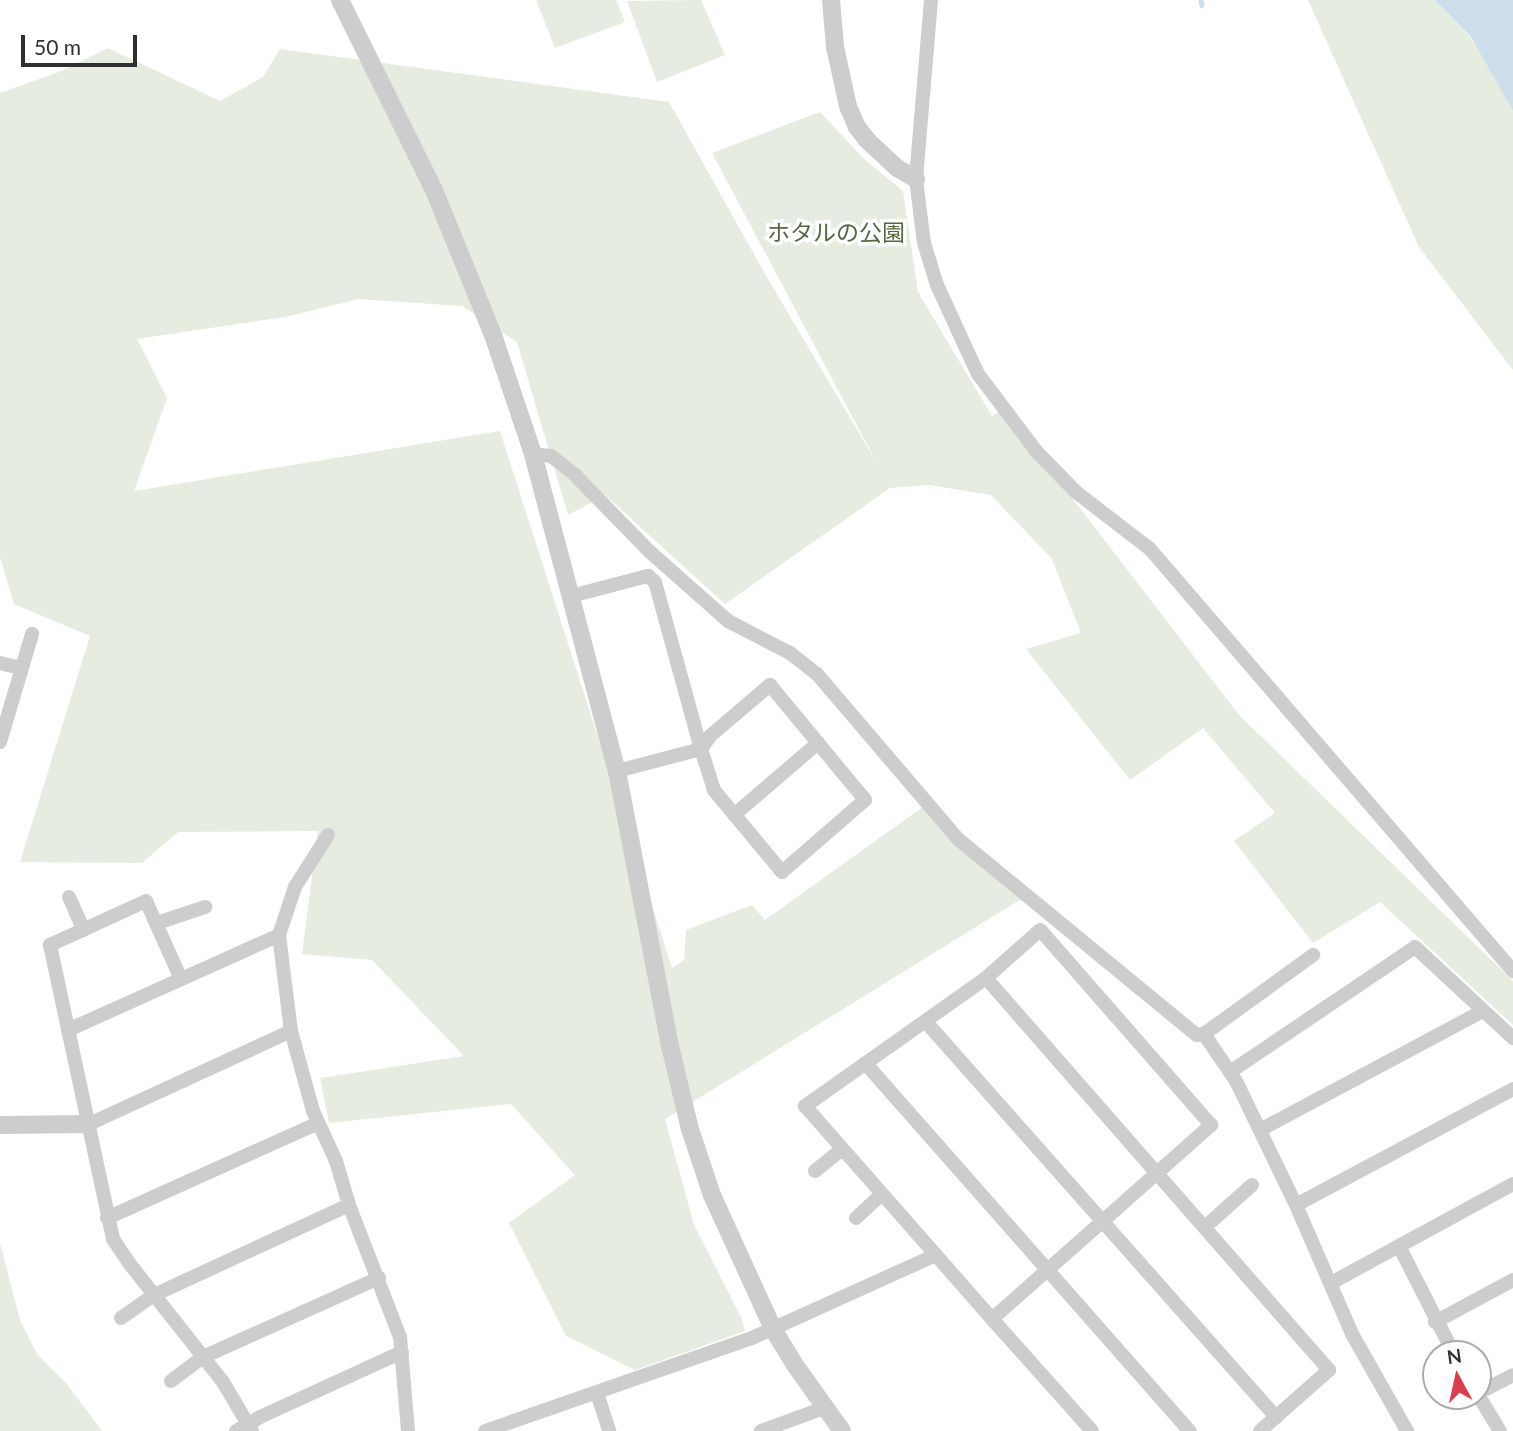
<!DOCTYPE html>
<html>
<head>
<meta charset="utf-8">
<style>
  body { margin:0 }
  #map { position:relative; width:1513px; height:1431px; overflow:hidden; background:#fff; font-family:Lato,"Noto Sans JP",sans-serif }
  div>[style] { position:absolute }
  [style*='--x'] { left:calc(var(--x)*1px); top:calc(var(--y)*1px); width:calc(var(--w)*1px); rotate:calc(var(--a)*1deg) }
  .green>* { inset:0; background:#e6ecdf }
  .water>* { inset:0; background:#cddfea }
  .stream>* { height:4.5px; margin:-2.25px; padding:0 2.25px; transform-origin:2.25px; border-radius:2.25px; background:#cddfea }
  .minor>* { height:14px; margin:-7px; padding:0 7px; transform-origin:7px; border-radius:7px; background:#cdcdcd }
  .tertiary>* { height:18px; margin:-9px; padding:0 9px; transform-origin:9px; border-radius:9px; background:#cdcdcd }
  span { translate:-50% -50%; white-space:nowrap; text-align:center; line-height:1.15; -webkit-text-stroke:7px #fff; paint-order:stroke }
  .park-label { font-size:23px; color:#546940 }
  .north { position:absolute; left:1422px; top:1340px; width:70px; height:70px; box-sizing:border-box; background:#fff; border:2px solid #acacac; border-radius:50%; rotate:352deg; font-size:19px; font-weight:700; line-height:28px; text-align:center; color:#303030 }
  .north::after { content:''; display:block; margin:auto; width:24px; height:32px; background:#db3e4c; clip-path:polygon(50% 0,100% 100%,50% 72%,0 100%) }
  .scale { position:absolute; left:21px; top:35px; width:116px; height:32px; box-sizing:border-box; border:4px solid #303030; border-top:0; padding-left:9px; font-size:21px; line-height:24px; white-space:nowrap; color:#303030; -webkit-text-stroke:5px #fff; paint-order:stroke }
</style>
</head>
<body>
<div id="map">
  <div class="green">
    <i style="clip-path:polygon(536px 0,616px 0,625px 22px,555px 48px)"></i>
    <i style="clip-path:polygon(701px 0,725px 55px,657px 82px,627px 1px)"></i>
    <i style="clip-path:polygon(1308px 0,1435px 0,1470px 37px,1491px 68px,1513px 111px,1513px 370px,1419px 247px)"></i>
    <i style="clip-path:polygon(108px 48px,220px 101px,263px 77px,280px 49px,669px 102px,765px 274px,878px 465px,712px 153px,820px 112px,864px 159px,903px 191px,918px 292px,992px 416px,999px 412px,1069px 494px,1239px 715px,1513px 981px,1513px 1025px,1380px 902px,1313px 943px,1234px 841px,1275px 813px,1203px 728px,1130px 780px,1026px 649px,1081px 633px,1052px 559px,991px 495px,929px 485px,890px 488px,725px 604px,605px 495px,568px 515px,517px 342px,462px 306px,358px 299px,285px 317px,137px 339px,167px 398px,134px 491px,500px 431px,672px 968px,684px 960px,686px 930px,752px 905px,765px 920px,924px 806px,938px 826px,1023px 898px,665px 1119px,694px 1225px,742px 1319px,745px 1331px,635px 1370px,566px 1336px,509px 1223px,575px 1175px,511px 1104px,329px 1123px,320px 1078px,464px 1056px,372px 960px,302px 954px,318px 831px,178px 832px,142px 863px,20px 862px,90px 636px,14px 604px,0 557px,0 93px,59px 72px)"></i>
    <i style="clip-path:polygon(0 1243px,20px 1320px,37px 1354px,66px 1383px,102px 1431px,0 1431px)"></i>
  </div>
  <div class="water">
    <i style="clip-path:polygon(1435px 0,1513px 0,1513px 111px,1471px 37px)"></i>
  </div>
  <div class="stream">
    <i style="--x:1201;--y:0;--w:5;--a:79"></i>
  </div>
  <div class="minor">
    <i style="--x:931;--y:0;--w:180;--a:94.8"></i>
    <i style="--x:916;--y:179;--w:64;--a:82.9"></i>
    <i style="--x:924;--y:243;--w:44;--a:72.8"></i>
    <i style="--x:937;--y:285;--w:98;--a:65.3"></i>
    <i style="--x:978;--y:374;--w:98;--a:52.9"></i>
    <i style="--x:1037;--y:452;--w:56;--a:45.7"></i>
    <i style="--x:1076;--y:492;--w:93;--a:37.6"></i>
    <i style="--x:1150;--y:549;--w:557;--a:49.3"></i>
    <i style="--x:533;--y:454;--w:18;--a:6"></i>
    <i style="--x:551;--y:456;--w:31;--a:38"></i>
    <i style="--x:575;--y:475;--w:106;--a:45.8"></i>
    <i style="--x:649;--y:551;--w:106;--a:41.5"></i>
    <i style="--x:728;--y:621;--w:70;--a:27.3"></i>
    <i style="--x:790;--y:653;--w:34;--a:38"></i>
    <i style="--x:817;--y:674;--w:217;--a:49.5"></i>
    <i style="--x:958;--y:839;--w:309;--a:39.4"></i>
    <i style="--x:1197;--y:1035;--w:7;--a:-8"></i>
    <i style="--x:1204;--y:1034;--w:57;--a:55.8"></i>
    <i style="--x:1236;--y:1081;--w:138;--a:64.2"></i>
    <i style="--x:1296;--y:1205;--w:141;--a:66.5"></i>
    <i style="--x:1352;--y:1334;--w:112;--a:60.4"></i>
    <i style="--x:571;--y:596;--w:80;--a:-14.6"></i>
    <i style="--x:648;--y:576;--w:9;--a:41"></i>
    <i style="--x:655;--y:582;--w:173;--a:74.6"></i>
    <i style="--x:701;--y:749;--w:87;--a:165.3"></i>
    <i style="--x:0;--y:663;--w:21;--a:14"></i>
    <i style="--x:770;--y:685;--w:149;--a:50.4"></i>
    <i style="--x:865;--y:800;--w:110;--a:139.1"></i>
    <i style="--x:782;--y:872;--w:107;--a:-129.7"></i>
    <i style="--x:714;--y:790;--w:43;--a:-107.6"></i>
    <i style="--x:701;--y:749;--w:16;--a:-55"></i>
    <i style="--x:710;--y:736;--w:79;--a:-40.4"></i>
    <i style="--x:0;--y:742;--w:113;--a:-73.5"></i>
    <i style="--x:734;--y:815;--w:111;--a:-40.6"></i>
    <i style="--x:328;--y:835;--w:62;--a:122.4"></i>
    <i style="--x:295;--y:887;--w:51;--a:108.4"></i>
    <i style="--x:279;--y:935;--w:97;--a:82.9"></i>
    <i style="--x:291;--y:1031;--w:83;--a:74.6"></i>
    <i style="--x:313;--y:1111;--w:55;--a:65.3"></i>
    <i style="--x:336;--y:1161;--w:46;--a:73.5"></i>
    <i style="--x:349;--y:1205;--w:142;--a:68.9"></i>
    <i style="--x:400;--y:1337;--w:94;--a:85.1"></i>
    <i style="--x:69;--y:897;--w:36;--a:66"></i>
    <i style="--x:157;--y:923;--w:51;--a:-18.4"></i>
    <i style="--x:986;--y:978;--w:521;--a:48.81"></i>
    <i style="--x:1329;--y:1370;--w:92;--a:138.5"></i>
    <i style="--x:181;--y:979;--w:85;--a:-114.2"></i>
    <i style="--x:146;--y:901;--w:106;--a:155.4"></i>
    <i style="--x:50;--y:945;--w:301;--a:77.9"></i>
    <i style="--x:113;--y:1239;--w:29;--a:56"></i>
    <i style="--x:129;--y:1263;--w:152;--a:51.7"></i>
    <i style="--x:223;--y:1382;--w:57;--a:59.4"></i>
    <i style="--x:926;--y:1022;--w:528;--a:48.46"></i>
    <i style="--x:68;--y:1030;--w:231;--a:-24.2"></i>
    <i style="--x:1204;--y:1034;--w:135;--a:-35.9"></i>
    <i style="--x:866;--y:1064;--w:490;--a:48.6"></i>
    <i style="--x:1230;--y:1072;--w:223;--a:-34"></i>
    <i style="--x:1415;--y:947;--w:134;--a:42.9"></i>
    <i style="--x:89;--y:1124;--w:222;--a:-24.7"></i>
    <i style="--x:1260;--y:1130;--w:253;--a:-28.1"></i>
    <i style="--x:815;--y:1171;--w:35;--a:-39"></i>
    <i style="--x:1296;--y:1205;--w:246;--a:-28.1"></i>
    <i style="--x:107;--y:1218;--w:231;--a:-24.2"></i>
    <i style="--x:856;--y:1218;--w:35;--a:-43"></i>
    <i style="--x:1205;--y:1227;--w:63;--a:-41.8"></i>
    <i style="--x:1331;--y:1283;--w:77;--a:-28.6"></i>
    <i style="--x:121;--y:1318;--w:40;--a:-34.9"></i>
    <i style="--x:154;--y:1295;--w:215;--a:-24.8"></i>
    <i style="--x:992;--y:1319;--w:293;--a:-41.5"></i>
    <i style="--x:1211;--y:1125;--w:259;--a:-131.2"></i>
    <i style="--x:1040;--y:930;--w:72;--a:138.4"></i>
    <i style="--x:986;--y:978;--w:222;--a:144.7"></i>
    <i style="--x:805;--y:1106;--w:283;--a:48.7"></i>
    <i style="--x:992;--y:1319;--w:150;--a:48.2"></i>
    <i style="--x:1435;--y:1322;--w:89;--a:-28.3"></i>
    <i style="--x:1454;--y:1354;--w:121;--a:-117"></i>
    <i style="--x:1399;--y:1246;--w:130;--a:-28.5"></i>
    <i style="--x:171;--y:1381;--w:40;--a:-37"></i>
    <i style="--x:203;--y:1357;--w:193;--a:-24.2"></i>
    <i style="--x:597;--y:1393;--w:40;--a:72"></i>
    <i style="--x:1478;--y:1393;--w:39;--a:-27"></i>
    <i style="--x:1478;--y:1395;--w:42;--a:58.6"></i>
    <i style="--x:236;--y:1431;--w:28;--a:-30"></i>
    <i style="--x:260;--y:1417;--w:156;--a:-24.6"></i>
    <i style="--x:485;--y:1431;--w:283;--a:-19.2"></i>
    <i style="--x:752;--y:1338;--w:202;--a:-24.3"></i>
    <i style="--x:761;--y:1431;--w:67;--a:-20.1"></i>
  </div>
  <div class="tertiary">
    <i style="--x:340;--y:0;--w:212;--a:63.7"></i>
    <i style="--x:434;--y:190;--w:160;--a:67.9"></i>
    <i style="--x:494;--y:338;--w:122;--a:71.4"></i>
    <i style="--x:533;--y:454;--w:328;--a:75.2"></i>
    <i style="--x:617;--y:771;--w:280;--a:79.1"></i>
    <i style="--x:670;--y:1046;--w:85;--a:76.5"></i>
    <i style="--x:690;--y:1129;--w:70;--a:71.6"></i>
    <i style="--x:712;--y:1195;--w:147;--a:65.5"></i>
    <i style="--x:773;--y:1329;--w:42;--a:58.6"></i>
    <i style="--x:795;--y:1365;--w:81;--a:54.5"></i>
    <i style="--x:831;--y:0;--w:47;--a:85.1"></i>
    <i style="--x:835;--y:47;--w:60;--a:77.6"></i>
    <i style="--x:848;--y:106;--w:23;--a:67"></i>
    <i style="--x:857;--y:127;--w:16;--a:52"></i>
    <i style="--x:867;--y:140;--w:41;--a:43"></i>
    <i style="--x:897;--y:168;--w:22;--a:30"></i>
    <i style="--x:0;--y:1125;--w:89;--a:-0.6"></i>
  </div>
  <div class="park-label">
    <span style="left:836px;top:232px">ホタルの公園</span>
  </div>
  <div class="north">N</div>
  <div class="scale">50 m</div>
</div>
</body>
</html>
